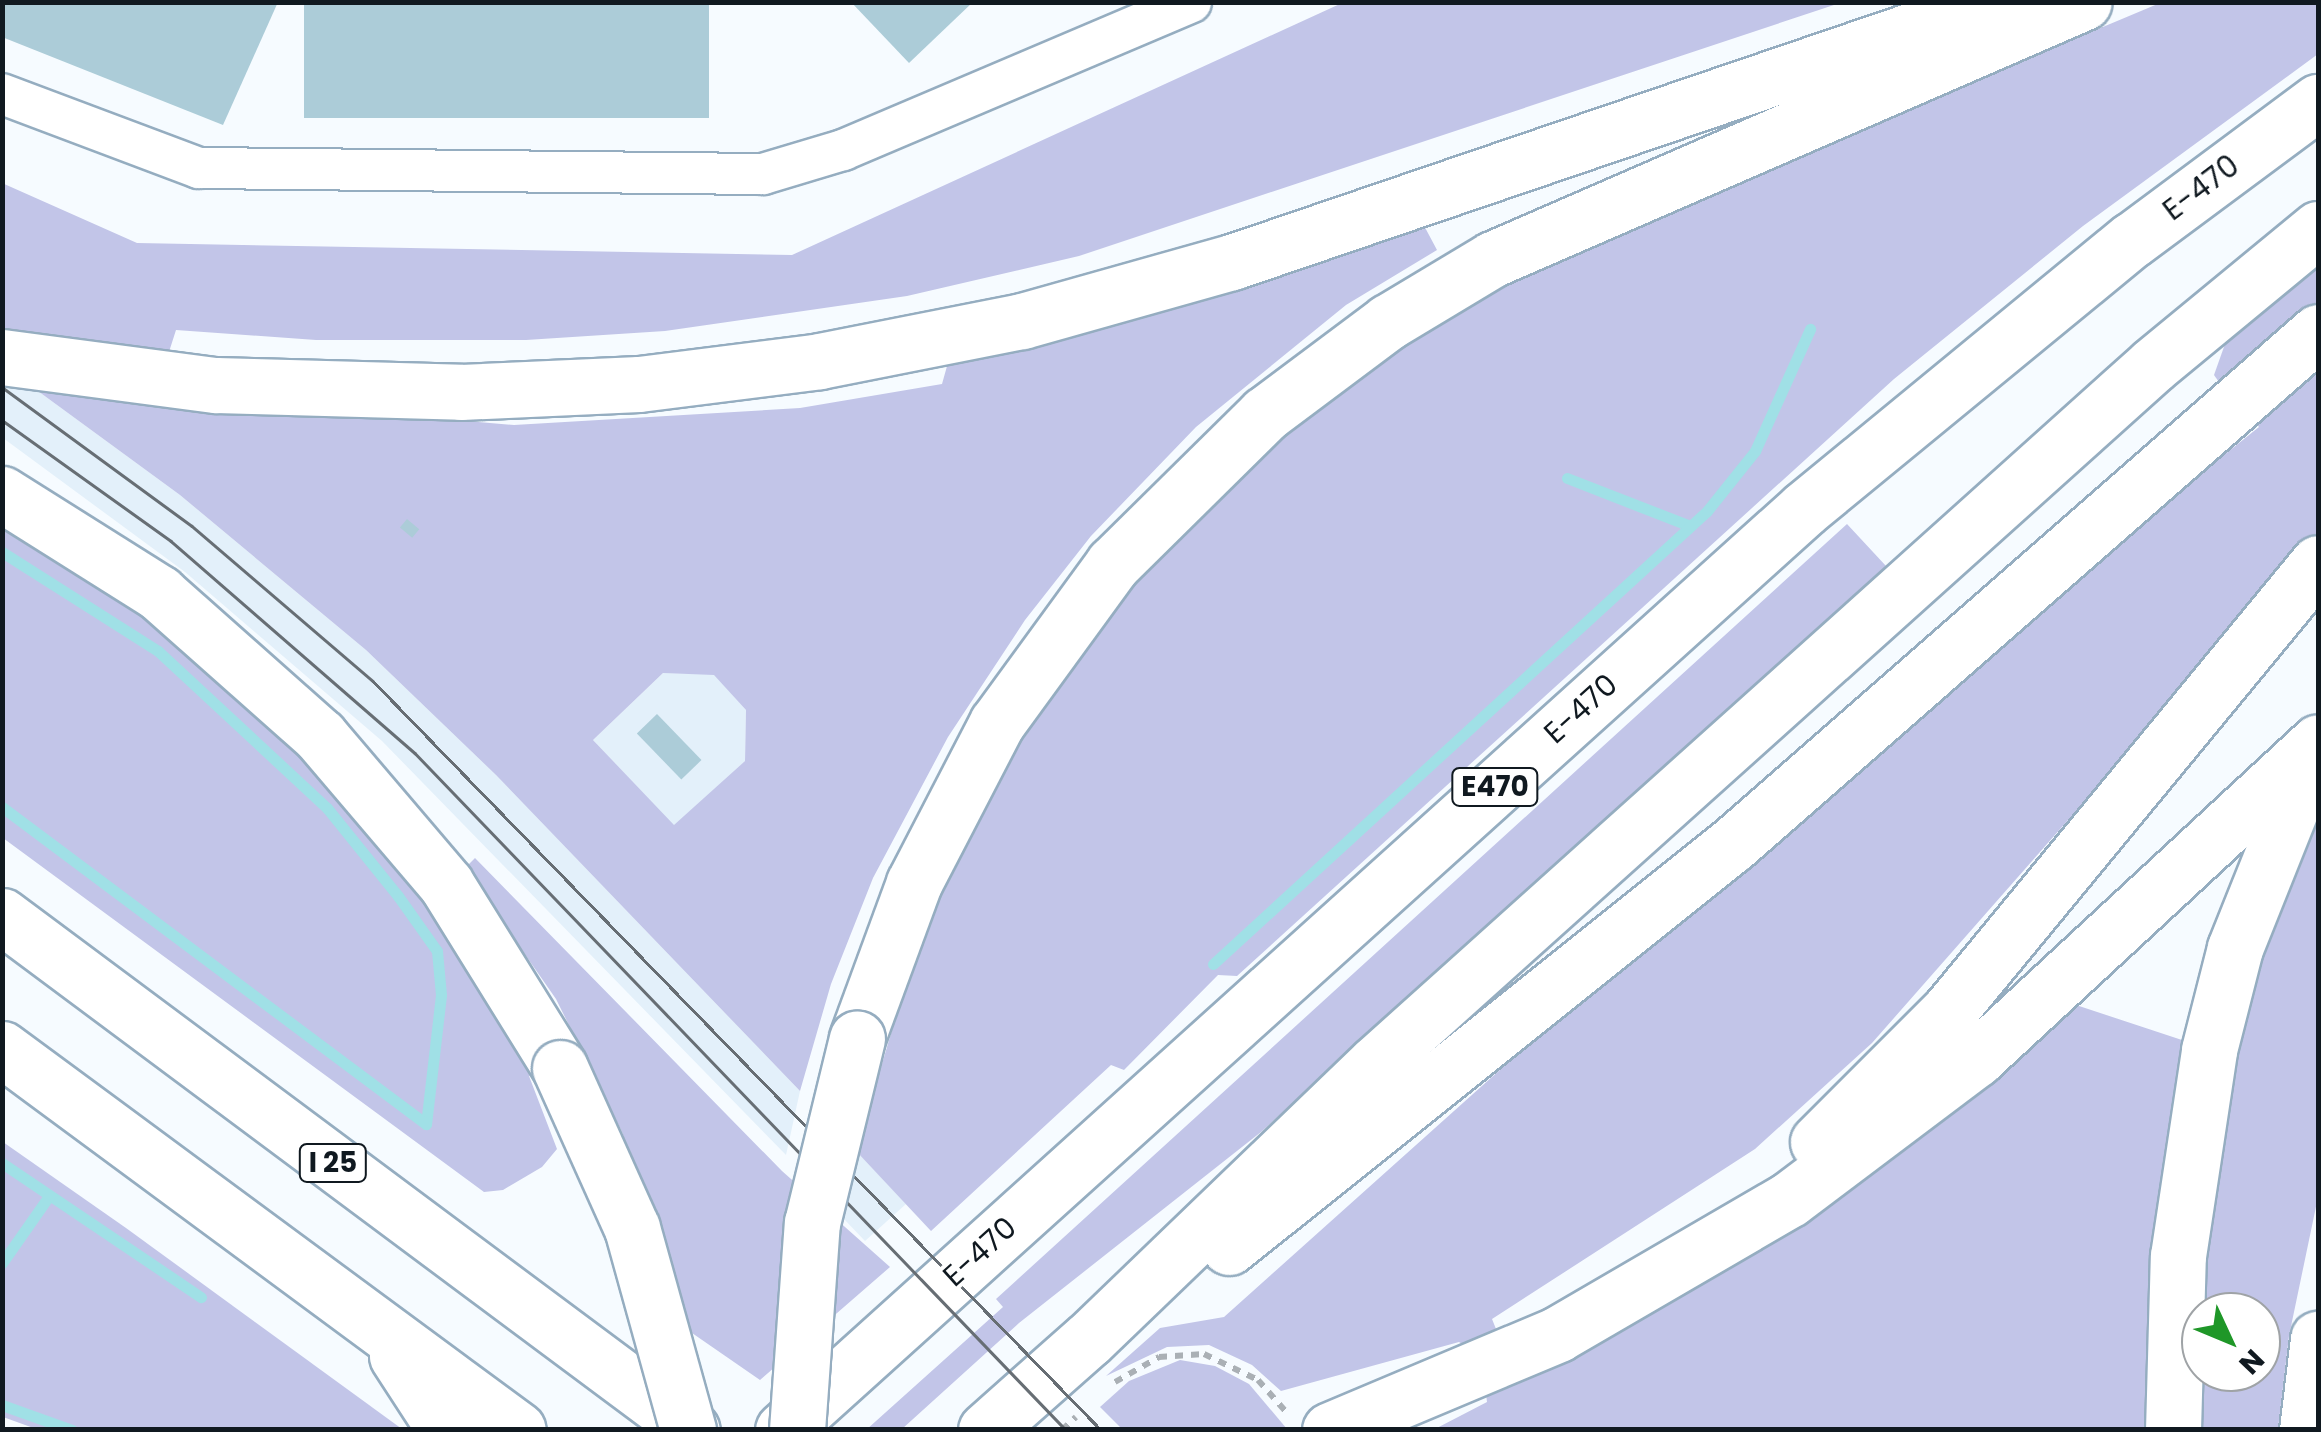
<!DOCTYPE html>
<html>
<head>
<meta charset="utf-8">
<style>
  body { margin:0 }
  #map { position:relative; width:2321px; height:1432px; overflow:hidden; background:#f6fbff; font-family:Poppins,sans-serif }
  div>[style] { position:absolute }
  [style*='--x'] { left:calc(var(--x)*1px); top:calc(var(--y)*1px); width:calc(var(--w)*1px); rotate:calc(var(--a)*1deg) }
  .built>* { inset:0; background:#e3f0fa }
  .green>* { inset:0; background:#c2c5e8 }
  .stream>* { height:11px; margin:-5.5px; padding:0 5.5px; transform-origin:5.5px; border-radius:5.5px; background:#a0e0e6 }
  .building>* { inset:0; background:#acccd8; transform-origin:0 0 }
  .path>* { height:6px; margin-top:-3px; transform-origin:0; background:repeating-linear-gradient(90deg,#aab0b5 0 8px,transparent 0 16px) }
  .roads { filter:drop-shadow(2px 0 #95adc0) drop-shadow(-2px 0 #95adc0) drop-shadow(0 2px #95adc0) drop-shadow(0 -2px #95adc0) }
  .minor>* { height:40px; margin:-20px; padding:0 20px; transform-origin:20px; border-radius:20px; background:#fff }
  .highway>* { height:55px; margin:-27.5px; padding:0 27.5px; transform-origin:27.5px; border-radius:27.5px; background:#fff }
  .tram>* { height:2.5px; margin:-1.25px; padding:0 1.25px; transform-origin:1.25px; border-radius:1.25px; background:#676e74 }
  .bridges { filter:drop-shadow(2px 0 #95adc0) drop-shadow(-2px 0 #95adc0) drop-shadow(0 2px #95adc0) drop-shadow(0 -2px #95adc0) }
  .highway-bridge>* { height:55px; margin:-27.5px; padding:0 27.5px; transform-origin:27.5px; border-radius:27.5px; background:#fff }
  span { translate:-50% -50%; white-space:nowrap; text-align:center; line-height:1.15; -webkit-text-stroke:8px #fff; paint-order:stroke }
  .shield-label span { padding:2px 8px; background:#fff; border:2px solid; border-radius:8px; -webkit-text-stroke-width:0 }
  .shield-label { font-size:28px; color:#101920; font-weight:700 }
  .street-label { font-size:30px; color:#101920 }
  .frame { position:absolute; inset:0; border:5px solid #101920; pointer-events:none }
  .north { position:absolute; left:2181px; top:1292px; width:100px; height:100px; box-sizing:border-box; background:#fff; border:2px solid #9fa3a6; border-radius:50%; rotate:134deg; font-size:28px; font-weight:700; line-height:40px; text-align:center; color:#101920 }
  .north::after { content:''; display:block; margin:auto; width:35px; height:45px; background:#1f9728; clip-path:polygon(50% 0,100% 100%,50% 72%,0 100%) }
</style>
</head>
<body>
<div id="map">
  <div class="built">
    <i style="clip-path:polygon(3px 380px,27px 383px,180px 495px,366px 650px,496px 775px,800px 1091px,786px 1155px,382px 741px,185px 572px,3px 438px)"></i>
    <i style="clip-path:polygon(663px 673px,714px 674px,746px 710px,745px 761px,674px 826px,593px 740px)"></i>
    <i style="clip-path:polygon(856px 1151px,906px 1204px,865px 1241px,843px 1218px)"></i>
  </div>
  <div class="green">
    <i style="clip-path:polygon(1342px 3px,1840px 3px,1079px 256px,907px 296px,665px 331px,526px 340px,316px 340px,176px 330px,168px 355px,3px 330px,2px 183px,137px 243px,792px 255px)"></i>
    <i style="clip-path:polygon(2160px 3px,2318px 3px,2318px 54px,2083px 226px,1894px 379px,1237px 976px,1218px 975px,1124px 1070px,1111px 1065px,931px 1231px,856px 1151px,915px 953px,996px 779px,1114px 606px,1264px 451px,1344px 384px,1431px 325px,1552px 258px)"></i>
    <i style="clip-path:polygon(evenodd,1421px 220px,1437px 250px,1346px 305px,1196px 427px,1091px 536px,1025px 620px,948px 737px,873px 878px,831px 984px,800px 1091px,496px 775px,366px 650px,180px 495px,27px 383px,514px 425px,800px 408px,942px 384px,949px 359px,1421px 220px,663px 673px,714px 675px,746px 710px,745px 761px,674px 825px,593px 740px,663px 673px)"></i>
    <i style="clip-path:polygon(2318px 267px,2318px 302px,2221px 385px,2214px 375px,2225px 344px)"></i>
    <i style="clip-path:polygon(2318px 362px,2318px 536px,1872px 1043px,1755px 1149px,1492px 1319px,1498px 1334px,1468px 1348px,1459px 1342px,1281px 1391px,1252px 1365px,1209px 1345px,1167px 1347px,1106px 1376px,1160px 1328px,1224px 1317px,1502px 1068px,1945px 698px,2184px 479px,2189px 483px,2259px 427px,2252px 418px)"></i>
    <i style="clip-path:polygon(3px 517px,202px 652px,402px 856px,538px 1071px,529px 1076px,557px 1149px,542px 1167px,503px 1190px,484px 1192px,3px 838px)"></i>
    <i style="clip-path:polygon(1847px 524px,1886px 566px,1261px 1132px,1019px 1323px,902px 1429px,866px 1430px,1003px 1307px,996px 1299px)"></i>
    <i style="clip-path:polygon(evenodd,2318px 804px,2318px 1197px,2289px 1336px,2278px 1429px,2196px 1430px,2214px 1145px,2255px 969px,2318px 804px,2201px 1312px,2261px 1312px,2261px 1372px,2201px 1372px,2201px 1312px)"></i>
    <i style="clip-path:polygon(475px 858px,782px 1171px,890px 1267px,760px 1380px,692px 1333px,622px 1132px,556px 999px,465px 868px)"></i>
    <i style="clip-path:polygon(2076px 1005px,2188px 1042px,2153px 1429px,1433px 1430px,1487px 1402px,1486px 1394px,1652px 1312px,1826px 1206px)"></i>
    <i style="clip-path:polygon(3px 1142px,126px 1228px,402px 1429px,39px 1430px,3px 1417px)"></i>
    <i style="clip-path:polygon(1180px 1360px,1215px 1366px,1249px 1384px,1287px 1429px,1122px 1429px,1100px 1407px,1129px 1381px)"></i>
  </div>
  <div class="stream">
    <i style="--x:1567;--y:478;--w:132;--a:21.3"></i>
    <i style="--x:2;--y:552;--w:185;--a:32.4"></i>
    <i style="--x:158;--y:651;--w:231;--a:42.9"></i>
    <i style="--x:327;--y:808;--w:113;--a:51.1"></i>
    <i style="--x:398;--y:896;--w:67;--a:54.7"></i>
    <i style="--x:437;--y:951;--w:44;--a:84.8"></i>
    <i style="--x:441;--y:995;--w:130;--a:96.6"></i>
    <i style="--x:426;--y:1124;--w:529;--a:-143.22"></i>
    <i style="--x:1213;--y:964;--w:670;--a:-42.52"></i>
    <i style="--x:1707;--y:511;--w:77;--a:-51.3"></i>
    <i style="--x:1755;--y:451;--w:134;--a:-65.7"></i>
    <i style="--x:2;--y:1163;--w:240;--a:34"></i>
    <i style="--x:2;--y:1263;--w:82;--a:-55"></i>
    <i style="--x:2;--y:1405;--w:74;--a:19.7"></i>
  </div>
  <div class="building">
    <i style="clip-path:polygon(2px 2px,278px 2px,223px 125px,2px 37px)"></i>
    <i style="left:304px;top:2px;width:405px;height:116px"></i>
    <i style="clip-path:polygon(851px 2px,973px 2px,909px 63px)"></i>
    <i style="left:407px;top:519px;width:16px;height:11px;rotate:40deg"></i>
    <i style="left:657px;top:714px;width:64px;height:28px;rotate:46deg"></i>
  </div>
  <div class="path">
    <i style="--x:1115;--y:1382;--w:51;--a:-29.6"></i>
    <i style="--x:1159;--y:1357;--w:45;--a:-3.8"></i>
    <i style="--x:1204;--y:1354;--w:60;--a:25.7"></i>
    <i style="--x:1258;--y:1380;--w:45;--a:48.6"></i>
    <i style="--x:1062;--y:1430;--w:19;--a:-43"></i>
  </div>
  <div class="roads">
    <div class="minor">
      <i style="--x:2;--y:94;--w:210;--a:20.6"></i>
      <i style="--x:199;--y:168;--w:564;--a:0.61"></i>
      <i style="--x:763;--y:174;--w:84;--a:-16.7"></i>
      <i style="--x:843;--y:150;--w:378;--a:-23"></i>
    </div>
    <div class="highway">
      <i style="--x:2;--y:357;--w:216;--a:7.5"></i>
      <i style="--x:216;--y:385;--w:245;--a:1.6"></i>
      <i style="--x:461;--y:392;--w:178;--a:-2.6"></i>
      <i style="--x:639;--y:384;--w:182;--a:-7.2"></i>
      <i style="--x:820;--y:361;--w:206;--a:-11.2"></i>
      <i style="--x:1022;--y:321;--w:218;--a:-15.7"></i>
      <i style="--x:1232;--y:262;--w:806;--a:-18.82"></i>
      <i style="--x:2;--y:494;--w:186;--a:32.2"></i>
      <i style="--x:159;--y:593;--w:215;--a:41.6"></i>
      <i style="--x:320;--y:736;--w:194;--a:49.6"></i>
      <i style="--x:446;--y:884;--w:216;--a:58.2"></i>
      <i style="--x:2;--y:916;--w:860;--a:36.68"></i>
      <i style="--x:857;--y:1038;--w:165;--a:-69.8"></i>
      <i style="--x:914;--y:883;--w:180;--a:-62.6"></i>
      <i style="--x:997;--y:723;--w:197;--a:-53.9"></i>
      <i style="--x:1113;--y:564;--w:214;--a:-44.6"></i>
      <i style="--x:1265;--y:414;--w:154;--a:-36.8"></i>
      <i style="--x:1388;--y:322;--w:122;--a:-31"></i>
      <i style="--x:1493;--y:259;--w:644;--a:-23.5"></i>
      <i style="--x:2;--y:1049;--w:641;--a:36.44"></i>
      <i style="--x:1818;--y:1142;--w:185;--a:-45"></i>
      <i style="--x:1949;--y:1011;--w:580;--a:-50.52"></i>
      <i style="--x:1229;--y:1247;--w:645;--a:-38.65"></i>
      <i style="--x:1733;--y:844;--w:777;--a:-41.19"></i>
      <i style="--x:397;--y:1356;--w:88;--a:57"></i>
      <i style="--x:783;--y:1430;--w:1375;--a:-42.05"></i>
      <i style="--x:1804;--y:509;--w:424;--a:-39.4"></i>
      <i style="--x:2132;--y:240;--w:232;--a:-36.6"></i>
      <i style="--x:986;--y:1430;--w:137;--a:-41.5"></i>
      <i style="--x:1089;--y:1339;--w:398;--a:-43.9"></i>
      <i style="--x:1376;--y:1063;--w:1044;--a:-41.93"></i>
      <i style="--x:2153;--y:365;--w:214;--a:-39.5"></i>
      <i style="--x:1330;--y:1430;--w:247;--a:-22.8"></i>
      <i style="--x:1558;--y:1334;--w:268;--a:-30.2"></i>
      <i style="--x:1790;--y:1199;--w:233;--a:-37"></i>
      <i style="--x:1976;--y:1059;--w:466;--a:-42.8"></i>
      <i style="--x:2173;--y:1430;--w:174;--a:-88.4"></i>
      <i style="--x:2178;--y:1256;--w:208;--a:-81.4"></i>
      <i style="--x:2209;--y:1050;--w:105;--a:-75.7"></i>
      <i style="--x:2235;--y:948;--w:194;--a:-68.2"></i>
      <i style="--x:2307;--y:1430;--w:92;--a:-83.1"></i>
    </div>
  </div>
  <div class="tram">
    <i style="--x:2;--y:387;--w:235;--a:36.2"></i>
    <i style="--x:192;--y:526;--w:238;--a:40.6"></i>
    <i style="--x:373;--y:681;--w:1045;--a:45.81"></i>
    <i style="--x:2;--y:420;--w:208;--a:35.6"></i>
    <i style="--x:171;--y:541;--w:323;--a:41"></i>
    <i style="--x:415;--y:753;--w:939;--a:46.12"></i>
  </div>
  <div class="bridges">
    <div class="highway-bridge">
      <i style="--x:560;--y:1068;--w:175;--a:65.8"></i>
      <i style="--x:632;--y:1228;--w:210;--a:74.5"></i>
      <i style="--x:797;--y:1430;--w:208;--a:-85.9"></i>
      <i style="--x:812;--y:1223;--w:190;--a:-76.3"></i>
    </div>
  </div>
  <div class="shield-label">
    <span style="left:1495px;top:787px">E470</span>
    <span style="left:333px;top:1163px">I 25</span>
  </div>
  <div class="street-label">
    <span style="left:2201px;top:188px;rotate:-37deg">E-470</span>
    <span style="left:1581px;top:709px;rotate:-42deg">E-470</span>
    <span style="left:980px;top:1252px;rotate:-42deg">E-470</span>
  </div>
  <div class="frame"></div>
  <div class="north">N</div>
</div>
</body>
</html>
